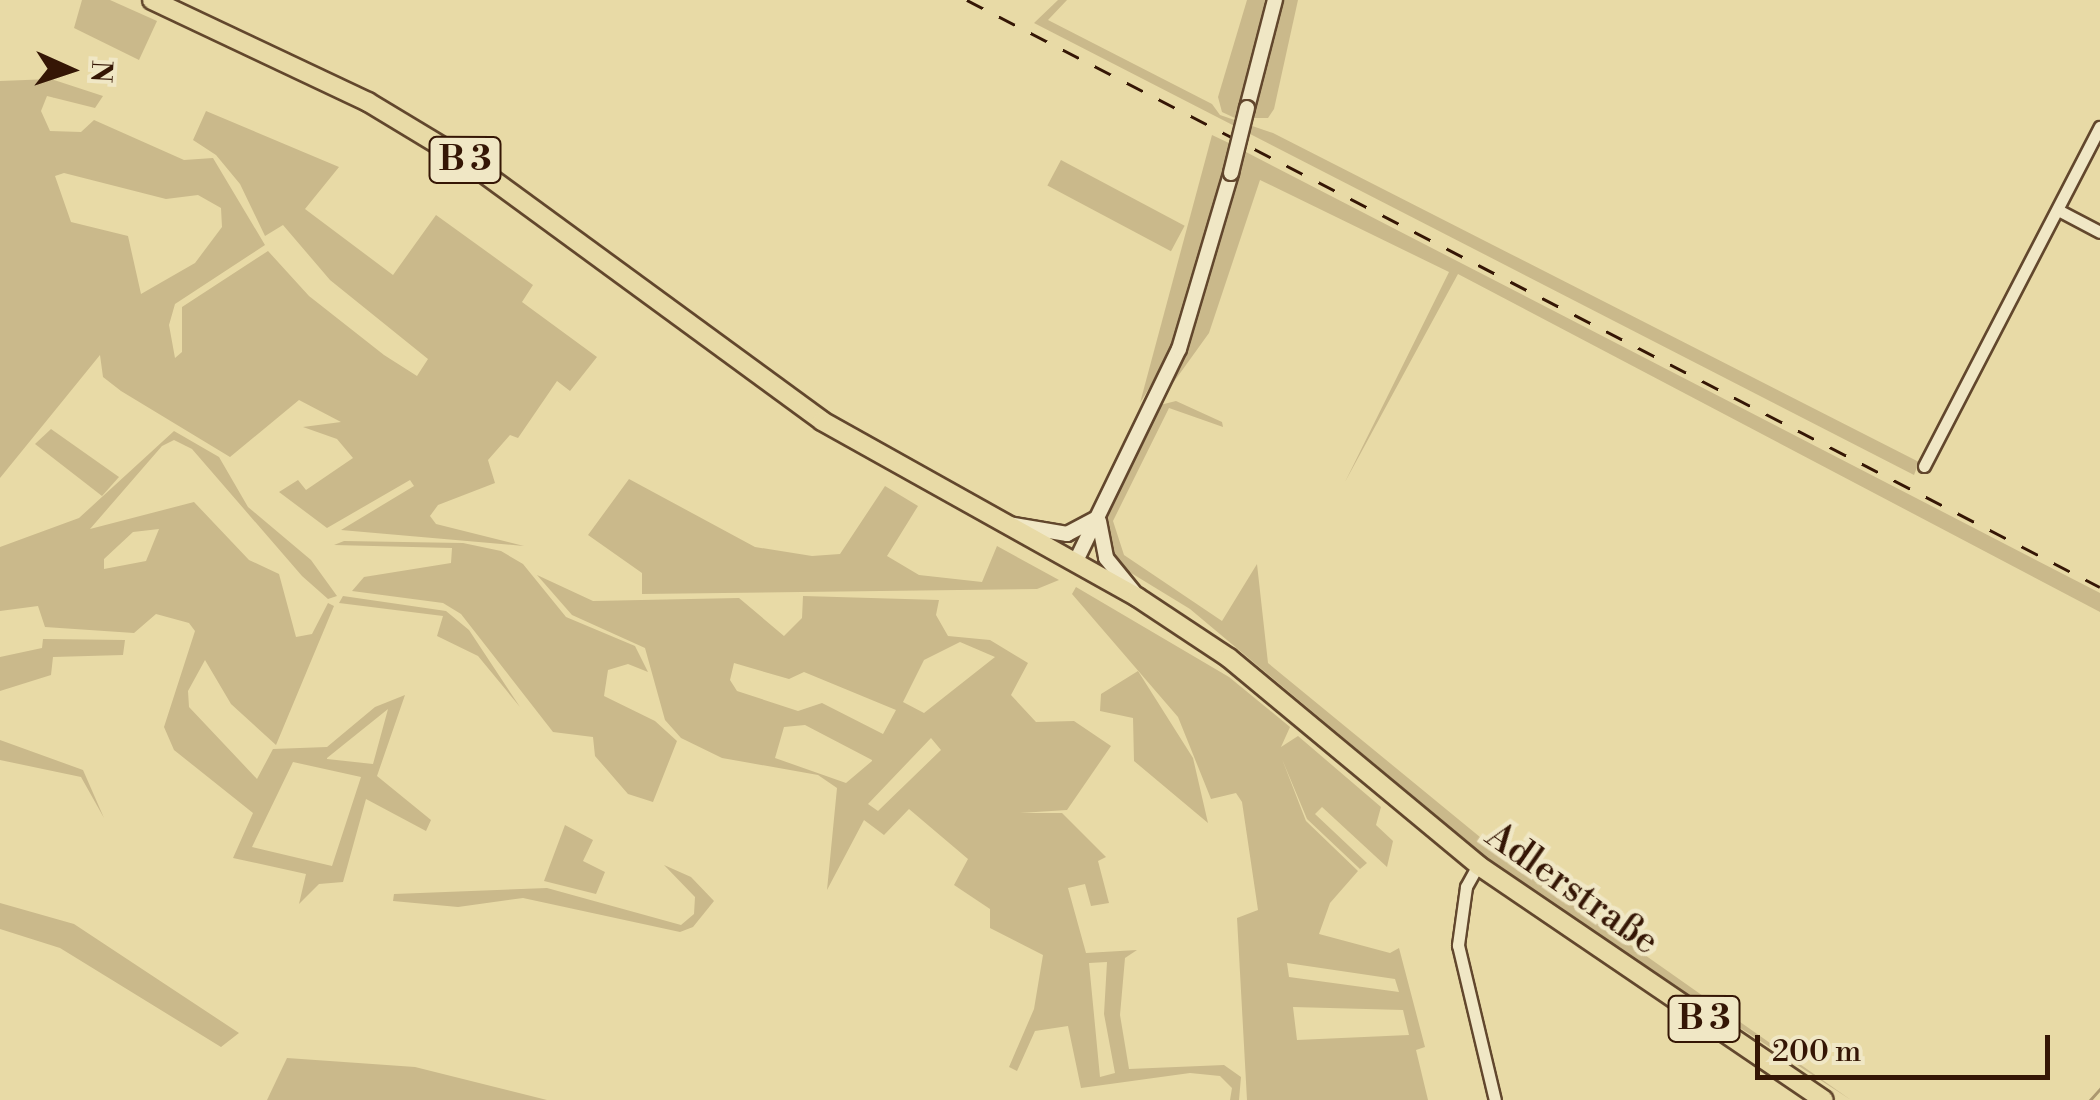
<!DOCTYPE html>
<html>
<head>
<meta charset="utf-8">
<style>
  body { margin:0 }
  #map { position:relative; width:2100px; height:1100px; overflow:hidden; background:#e8daa6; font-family:"Libre Bodoni",serif }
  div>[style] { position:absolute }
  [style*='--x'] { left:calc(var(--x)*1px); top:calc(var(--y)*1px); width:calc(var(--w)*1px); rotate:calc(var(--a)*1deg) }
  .green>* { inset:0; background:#cab98b; transform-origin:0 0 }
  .stream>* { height:2.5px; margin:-1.25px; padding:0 1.25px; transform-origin:1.25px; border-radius:1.25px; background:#ab976f }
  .roads { filter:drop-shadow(2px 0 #62472d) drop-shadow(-2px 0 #62472d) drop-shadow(0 2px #62472d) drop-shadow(0 -2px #62472d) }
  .minor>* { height:11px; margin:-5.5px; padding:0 5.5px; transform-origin:5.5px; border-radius:5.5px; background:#f0e7c5 }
  .tertiary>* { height:14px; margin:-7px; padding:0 7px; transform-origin:7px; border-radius:7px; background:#f0e7c5 }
  .primary>* { height:18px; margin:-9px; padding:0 9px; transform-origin:9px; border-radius:9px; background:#e8daa6 }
  .rail>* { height:2.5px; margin-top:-1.25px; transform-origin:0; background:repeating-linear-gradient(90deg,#351605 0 18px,transparent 0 36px) }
  .bridges { filter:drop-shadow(2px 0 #62472d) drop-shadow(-2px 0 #62472d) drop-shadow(0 2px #62472d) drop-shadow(0 -2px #62472d) }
  .tertiary-bridge>* { height:14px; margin:-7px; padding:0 7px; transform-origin:7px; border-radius:7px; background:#f0e7c5 }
  span { translate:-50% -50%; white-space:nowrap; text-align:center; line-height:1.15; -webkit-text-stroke:9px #f0e7c5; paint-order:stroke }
  .shield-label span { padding:2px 8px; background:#f0e7c5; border:2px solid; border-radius:8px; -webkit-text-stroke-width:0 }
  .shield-label { font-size:35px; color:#351605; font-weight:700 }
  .street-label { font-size:38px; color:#351605 }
  .north { position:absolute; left:20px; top:20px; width:100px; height:100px; -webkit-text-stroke:8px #f0e7c5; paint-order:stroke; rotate:93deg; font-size:28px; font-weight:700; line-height:40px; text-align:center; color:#351605 }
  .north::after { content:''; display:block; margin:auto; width:35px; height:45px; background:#351605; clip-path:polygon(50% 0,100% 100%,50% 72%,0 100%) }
  .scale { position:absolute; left:1755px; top:1035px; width:295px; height:45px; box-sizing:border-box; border:5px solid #351605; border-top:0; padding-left:12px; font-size:30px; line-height:35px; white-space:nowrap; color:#351605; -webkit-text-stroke:8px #f0e7c5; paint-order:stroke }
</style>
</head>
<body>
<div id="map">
  <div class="green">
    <i style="clip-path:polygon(82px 0,110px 0,157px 21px,139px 60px,74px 28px)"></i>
    <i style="clip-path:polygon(1058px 0,1067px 0,1048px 20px,1212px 104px,1220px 115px,1273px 133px,1919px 462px,1914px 475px,1034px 23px)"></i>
    <i style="clip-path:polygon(1247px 0,1265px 0,1237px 119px,1222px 112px,1218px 97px)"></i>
    <i style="clip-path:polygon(1281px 0,1298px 0,1274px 109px,1268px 118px,1252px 118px)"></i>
    <i style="clip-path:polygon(evenodd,51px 79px,103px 96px,95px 108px,47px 96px,41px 111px,50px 131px,81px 132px,94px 120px,184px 160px,213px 158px,265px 245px,175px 304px,169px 325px,175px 358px,182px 352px,182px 307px,268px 251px,309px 296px,384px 355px,417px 376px,428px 359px,330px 280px,283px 225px,265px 236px,240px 184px,216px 155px,193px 140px,206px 111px,339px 167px,305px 209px,393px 275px,436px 215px,533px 285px,522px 302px,597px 357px,570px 391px,557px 381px,518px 438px,510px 435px,488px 460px,495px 483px,438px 505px,430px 516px,436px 524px,524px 546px,341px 530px,414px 486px,410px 480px,327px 528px,279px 492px,298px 480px,306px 490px,353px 458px,337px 439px,303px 427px,341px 422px,299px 400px,230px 457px,121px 391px,103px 377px,100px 355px,0 478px,0 81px,51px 79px,64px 173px,166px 199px,198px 195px,221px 208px,222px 227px,195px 263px,141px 294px,128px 236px,71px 222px,55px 176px,64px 173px)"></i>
    <i style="clip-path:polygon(1212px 135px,1231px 144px,1224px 171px,1168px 357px,1140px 403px)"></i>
    <i style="clip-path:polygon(1244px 151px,2100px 593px,2100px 612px,1458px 274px,1345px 482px,1449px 272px,1260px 180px,1209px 333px,1173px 383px)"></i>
    <i style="left:1061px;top:160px;width:140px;height:29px;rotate:28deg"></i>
    <i style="clip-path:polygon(1176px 401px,1222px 422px,1223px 427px,1169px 408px,1113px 521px,1124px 555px,1222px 621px,1257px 564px,1268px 663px,1497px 851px,1851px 1100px,1517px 883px,1190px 609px,1118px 565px,1107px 547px,1106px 517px,1160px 405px)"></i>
    <i style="clip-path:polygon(51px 429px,119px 477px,102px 496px,35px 444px)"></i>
    <i style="clip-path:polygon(evenodd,174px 431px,219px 457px,248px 507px,311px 560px,337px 596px,328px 599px,302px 576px,192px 449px,174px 440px,162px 446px,90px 529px,194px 502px,249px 560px,279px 574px,296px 637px,312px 634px,328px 603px,334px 606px,276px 745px,231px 704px,205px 660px,188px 691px,189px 707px,257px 779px,273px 749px,327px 747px,375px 707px,405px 695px,377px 776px,431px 820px,426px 831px,366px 799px,343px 882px,319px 884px,299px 904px,306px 874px,233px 858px,253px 813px,174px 750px,164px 727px,195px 631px,189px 623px,156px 614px,134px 633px,45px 627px,38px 606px,0 611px,0 547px,79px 518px,174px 431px,159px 529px,146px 561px,104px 569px,104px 559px,133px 532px,159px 529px,174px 431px,388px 709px,373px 764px,327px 759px,327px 758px,388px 709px,174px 431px,293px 762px,361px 777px,332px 866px,252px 847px,293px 762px)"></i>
    <i style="clip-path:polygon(629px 479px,755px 547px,812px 556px,840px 554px,885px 486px,918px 506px,887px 556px,919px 575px,982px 582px,997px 546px,1059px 580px,1037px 589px,642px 594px,642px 573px,588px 535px)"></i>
    <i style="clip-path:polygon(344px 541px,463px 543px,501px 551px,523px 564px,566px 617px,635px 646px,648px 672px,628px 664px,608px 670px,604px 696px,655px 721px,677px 741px,653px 802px,628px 794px,595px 756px,593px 737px,553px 732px,461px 614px,443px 603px,352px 591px,364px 577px,451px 563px,452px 548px,334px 545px)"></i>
    <i style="clip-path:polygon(evenodd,537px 575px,593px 601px,739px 598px,784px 636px,802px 618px,803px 596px,939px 600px,936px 615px,948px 636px,990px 640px,1028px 663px,1011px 695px,1036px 722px,1074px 721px,1111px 746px,1067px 810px,1020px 813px,1062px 813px,1106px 857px,1098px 861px,1109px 903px,1091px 906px,1085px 884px,1068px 888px,1086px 953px,1137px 950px,1125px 958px,1120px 1015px,1129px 1069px,1224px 1065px,1241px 1077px,1239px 1100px,1230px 1100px,1232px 1088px,1220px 1076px,1190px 1073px,1081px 1088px,1068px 1026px,1035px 1031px,1017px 1071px,1009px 1067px,1034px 1009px,1043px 955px,990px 928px,990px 909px,954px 885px,968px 859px,909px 809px,884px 835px,864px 820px,827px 890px,837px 788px,818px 775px,722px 758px,681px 738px,665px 720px,645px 648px,572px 615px,537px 575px,960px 642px,995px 657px,924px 713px,903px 702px,924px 660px,960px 642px,537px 575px,734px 663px,789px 679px,804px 672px,896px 710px,883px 734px,822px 703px,798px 711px,737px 691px,730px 680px,734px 663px,537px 575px,805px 725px,872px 760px,872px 761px,846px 783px,775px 758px,784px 727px,805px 725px,537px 575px,931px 738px,941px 750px,878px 811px,868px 804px,931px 738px,537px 575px,1107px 962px,1104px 1014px,1115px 1073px,1100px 1077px,1089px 963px,1107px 962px)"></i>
    <i style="clip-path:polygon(evenodd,1076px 587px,1229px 677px,1290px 727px,1281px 747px,1298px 736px,1381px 807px,1376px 825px,1393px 841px,1387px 867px,1322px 807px,1315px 814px,1367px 863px,1360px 869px,1307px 819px,1282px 759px,1306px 821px,1358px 871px,1330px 903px,1319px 934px,1390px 953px,1399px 948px,1425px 1047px,1416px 1050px,1428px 1100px,1247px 1100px,1237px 918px,1258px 910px,1242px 802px,1236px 793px,1211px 799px,1178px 717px,1072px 594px,1076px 587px,1287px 963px,1395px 979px,1399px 992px,1289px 977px,1287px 963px,1076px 587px,1293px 1007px,1403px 1010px,1409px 1035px,1297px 1040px,1293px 1007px)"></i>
    <i style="clip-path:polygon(343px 596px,446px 611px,469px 630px,520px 707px,478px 656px,437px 636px,443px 616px,339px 603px)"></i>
    <i style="clip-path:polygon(43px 639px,125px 640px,123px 655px,53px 657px,51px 675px,0 691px,0 657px,42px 648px)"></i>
    <i style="clip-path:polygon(1138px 671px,1193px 758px,1208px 823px,1134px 761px,1133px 718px,1100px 711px,1101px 694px)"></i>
    <i style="clip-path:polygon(0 740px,83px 770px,104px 818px,81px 777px,0 760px)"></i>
    <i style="clip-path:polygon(565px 825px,593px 840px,583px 861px,605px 872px,596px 894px,544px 881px)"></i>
    <i style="clip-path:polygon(664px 865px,691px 877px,714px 901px,693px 927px,680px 932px,523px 898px,458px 907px,393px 901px,394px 894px,547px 888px,681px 925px,694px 914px,695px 897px)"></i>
    <i style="clip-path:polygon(0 903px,74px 924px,239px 1033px,221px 1047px,60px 948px,0 929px)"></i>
    <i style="clip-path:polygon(287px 1058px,415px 1067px,547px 1100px,267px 1100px)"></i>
  </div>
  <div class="stream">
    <i style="--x:2090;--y:1100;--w:15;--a:-48"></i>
  </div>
  <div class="roads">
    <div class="minor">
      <i style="--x:2058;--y:210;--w:47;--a:27.6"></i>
      <i style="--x:1924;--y:466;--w:382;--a:-62.6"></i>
      <i style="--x:1478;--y:865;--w:25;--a:119"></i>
      <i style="--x:1466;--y:887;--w:59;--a:97.9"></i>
      <i style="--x:1458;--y:945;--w:159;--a:76.6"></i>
    </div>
    <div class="tertiary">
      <i style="--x:1247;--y:108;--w:112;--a:-75.5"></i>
      <i style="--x:1099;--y:521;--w:38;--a:79"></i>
      <i style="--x:1106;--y:558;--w:49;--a:50.8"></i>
      <i style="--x:1008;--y:524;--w:60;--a:9.6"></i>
      <i style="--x:1067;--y:534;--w:32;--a:-28"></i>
      <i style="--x:1075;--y:563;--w:238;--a:-64.1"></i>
      <i style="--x:1179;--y:349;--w:184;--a:-73.5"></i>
    </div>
    <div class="primary">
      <i style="--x:152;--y:0;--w:239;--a:25.3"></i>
      <i style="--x:368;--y:102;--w:124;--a:31.1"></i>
      <i style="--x:474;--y:166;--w:431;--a:36.2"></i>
      <i style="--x:822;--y:421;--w:361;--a:29.2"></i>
      <i style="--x:1137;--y:597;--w:110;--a:33.5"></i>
      <i style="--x:1229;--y:658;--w:324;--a:39.7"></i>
      <i style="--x:1478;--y:865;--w:418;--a:34.2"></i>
    </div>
  </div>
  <div class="rail">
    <i style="--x:967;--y:0;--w:1276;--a:27.39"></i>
  </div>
  <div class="bridges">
    <div class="tertiary-bridge">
      <i style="--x:1231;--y:173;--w:67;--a:-76.2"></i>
    </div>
  </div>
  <div class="shield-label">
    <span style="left:465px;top:160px">B 3</span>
    <span style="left:1704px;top:1019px">B 3</span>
  </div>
  <div class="street-label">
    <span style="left:1572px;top:889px;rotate:35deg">Adlerstraße</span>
  </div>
  <div class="north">N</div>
  <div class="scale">200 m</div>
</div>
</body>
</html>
